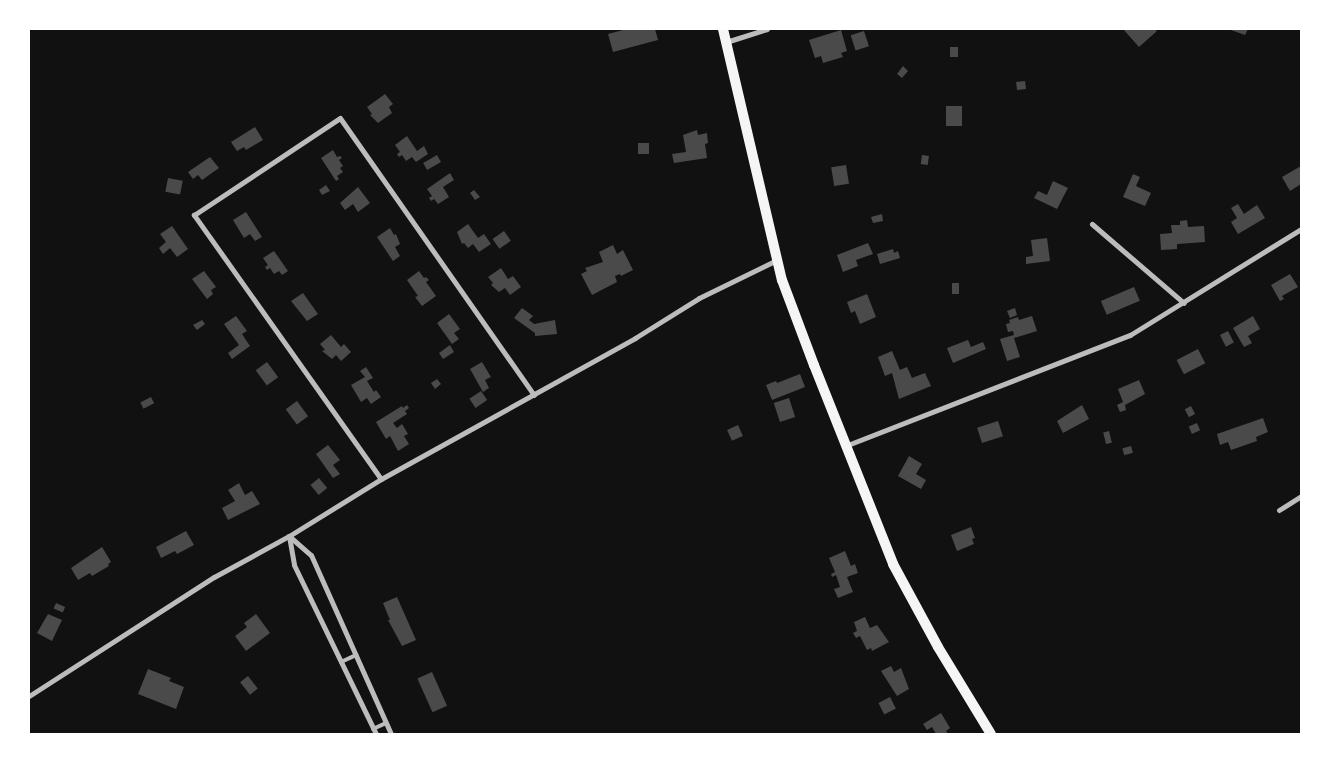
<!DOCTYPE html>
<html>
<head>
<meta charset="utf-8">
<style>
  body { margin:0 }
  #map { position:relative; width:1330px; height:763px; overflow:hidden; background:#111; font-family:"Work Sans",sans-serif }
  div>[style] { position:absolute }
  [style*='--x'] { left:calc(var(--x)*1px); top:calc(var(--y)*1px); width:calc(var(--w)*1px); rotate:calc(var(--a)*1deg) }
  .building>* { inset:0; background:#4a4a4a; transform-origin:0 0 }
  .service>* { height:4px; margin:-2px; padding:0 2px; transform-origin:2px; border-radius:2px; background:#bcbcbc }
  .minor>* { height:5px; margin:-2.5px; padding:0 2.5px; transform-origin:2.5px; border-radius:2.5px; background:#bcbcbc }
  .secondary>* { height:10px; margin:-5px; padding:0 5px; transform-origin:5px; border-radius:5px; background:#f5f5f5 }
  span { translate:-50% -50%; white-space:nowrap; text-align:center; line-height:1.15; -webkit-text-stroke:4.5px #fff; paint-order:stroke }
  .frame { position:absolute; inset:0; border:30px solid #fff; pointer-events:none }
</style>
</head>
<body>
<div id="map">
  <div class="building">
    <i style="clip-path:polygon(627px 29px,655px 29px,658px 40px,613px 52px,608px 34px)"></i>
    <i style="clip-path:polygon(1123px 29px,1154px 29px,1157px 31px,1139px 47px)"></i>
    <i style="clip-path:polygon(1228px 29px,1248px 29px,1245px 35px)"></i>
    <i style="clip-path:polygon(841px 30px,847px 51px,841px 53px,843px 57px,823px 63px,821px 56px,815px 58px,809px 40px)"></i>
    <i style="left:864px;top:31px;width:16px;height:14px;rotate:72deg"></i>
    <i style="left:950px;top:47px;width:8px;height:10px"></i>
    <i style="clip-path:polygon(903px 66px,908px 71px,902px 78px,897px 74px)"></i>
    <i style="left:1025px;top:81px;width:8px;height:9px;rotate:83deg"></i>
    <i style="clip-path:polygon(385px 94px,393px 104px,389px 107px,392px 113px,378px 123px,370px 115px,372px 114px,367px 107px)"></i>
    <i style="left:946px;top:106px;width:16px;height:20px"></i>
    <i style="clip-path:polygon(255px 127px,263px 140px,246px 150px,244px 147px,237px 151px,231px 142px)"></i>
    <i style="clip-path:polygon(697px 130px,698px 135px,707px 133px,708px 143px,705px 144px,707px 158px,674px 163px,672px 154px,686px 152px,683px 135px)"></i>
    <i style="clip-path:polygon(407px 136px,417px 151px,424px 146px,428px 154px,416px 162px,412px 157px,406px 161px,402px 155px,399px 157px,397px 154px,400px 152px,395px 145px)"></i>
    <i style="left:649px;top:143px;width:11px;height:11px;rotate:90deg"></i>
    <i style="clip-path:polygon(333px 150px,337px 157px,340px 156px,342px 158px,339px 160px,343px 166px,340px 168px,343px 172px,337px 176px,339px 179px,336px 181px,321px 158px)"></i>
    <i style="left:437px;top:155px;width:8px;height:16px;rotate:60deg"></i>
    <i style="left:922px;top:155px;width:7px;height:9px;rotate:8deg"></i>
    <i style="clip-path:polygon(210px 157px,219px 168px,202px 180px,198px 175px,193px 179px,188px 172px)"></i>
    <i style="left:846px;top:165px;width:19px;height:15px;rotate:81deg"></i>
    <i style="clip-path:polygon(1301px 166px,1301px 184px,1290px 191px,1282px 177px)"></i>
    <i style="clip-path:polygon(450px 173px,454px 180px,443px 187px,449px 197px,438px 204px,434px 199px,431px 201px,429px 198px,432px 196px,427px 189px)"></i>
    <i style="clip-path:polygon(1133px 174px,1140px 177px,1136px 186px,1151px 193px,1145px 206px,1123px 197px)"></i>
    <i style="left:168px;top:178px;width:15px;height:14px;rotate:11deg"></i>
    <i style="clip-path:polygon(1053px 181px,1068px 188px,1057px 209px,1034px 198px,1038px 191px,1047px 195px)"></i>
    <i style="clip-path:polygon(326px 185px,330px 191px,322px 195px,319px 190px)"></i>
    <i style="clip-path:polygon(358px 187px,370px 203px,358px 212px,353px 204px,345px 210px,340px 203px)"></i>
    <i style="clip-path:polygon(474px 190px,480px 197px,475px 200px,470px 193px)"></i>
    <i style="clip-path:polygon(1238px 204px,1244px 214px,1257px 205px,1265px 218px,1238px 234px,1231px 222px,1237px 218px,1231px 208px)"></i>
    <i style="clip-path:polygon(246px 212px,262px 237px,255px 241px,250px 234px,244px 238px,233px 220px)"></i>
    <i style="clip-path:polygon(882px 214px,883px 221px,873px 223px,871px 217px)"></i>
    <i style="clip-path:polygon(1187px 220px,1188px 227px,1204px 226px,1205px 242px,1177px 244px,1177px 249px,1161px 250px,1160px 234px,1172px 233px,1171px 225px,1180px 225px,1180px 221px)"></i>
    <i style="clip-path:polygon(468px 224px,478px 238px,484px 234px,491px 244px,479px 252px,473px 244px,468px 248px,464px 243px,462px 244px,457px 232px)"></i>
    <i style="clip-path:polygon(172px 226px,188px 249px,177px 257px,170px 248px,163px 254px,159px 248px,166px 242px,160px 234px)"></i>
    <i style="clip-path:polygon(390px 228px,394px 235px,396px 234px,400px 244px,395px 247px,400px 256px,393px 261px,377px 237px)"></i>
    <i style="left:504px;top:231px;width:12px;height:14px;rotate:55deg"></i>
    <i style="clip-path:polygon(1047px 238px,1050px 261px,1026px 264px,1026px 257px,1033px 256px,1031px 240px)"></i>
    <i style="clip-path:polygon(868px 243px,873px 254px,856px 260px,858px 266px,843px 272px,837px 255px)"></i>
    <i style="clip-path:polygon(613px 245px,617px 254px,623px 250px,633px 270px,621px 276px,620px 274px,615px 276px,617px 282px,592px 295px,581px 274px,587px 271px,585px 268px,603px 262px,599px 252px)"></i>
    <i style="clip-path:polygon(893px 249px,894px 253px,898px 251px,900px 258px,880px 264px,877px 254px)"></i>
    <i style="clip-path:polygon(274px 251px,288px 271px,282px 275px,279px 271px,274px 274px,270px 268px,267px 270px,265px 267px,268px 265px,263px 258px)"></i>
    <i style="clip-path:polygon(501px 268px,508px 279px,513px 276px,521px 287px,510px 295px,505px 288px,499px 292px,491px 285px,493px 283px,488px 277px)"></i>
    <i style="clip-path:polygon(204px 271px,216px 287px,211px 290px,213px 294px,207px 299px,192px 279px)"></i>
    <i style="clip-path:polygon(419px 271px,424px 278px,426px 277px,429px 280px,426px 282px,436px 296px,422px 306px,415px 297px,418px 296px,407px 280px)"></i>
    <i style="clip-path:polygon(1290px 274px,1298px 287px,1282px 296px,1284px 299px,1280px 301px,1271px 285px)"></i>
    <i style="left:952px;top:283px;width:7px;height:11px"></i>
    <i style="left:1134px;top:287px;width:15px;height:36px;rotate:67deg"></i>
    <i style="clip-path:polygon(303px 293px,318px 314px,307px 321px,291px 301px)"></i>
    <i style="clip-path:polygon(867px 294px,876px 317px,860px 324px,855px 311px,851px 313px,847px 302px)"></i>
    <i style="clip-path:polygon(522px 308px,533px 316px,529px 320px,534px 324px,555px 320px,557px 334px,535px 336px,535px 333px,514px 318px)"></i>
    <i style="clip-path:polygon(1015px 308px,1017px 315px,1010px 318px,1007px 311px)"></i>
    <i style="clip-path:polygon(449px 314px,460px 329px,454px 333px,459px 339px,452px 344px,437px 323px)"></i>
    <i style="clip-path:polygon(236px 316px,247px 331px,242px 334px,250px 346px,232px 359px,228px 353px,239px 345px,224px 324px)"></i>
    <i style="clip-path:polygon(1032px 316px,1037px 331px,1014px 338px,1020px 357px,1007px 361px,1000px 339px,1014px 335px,1013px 331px,1008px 332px,1006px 324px,1010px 323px,1009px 320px,1018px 317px,1019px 320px)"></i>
    <i style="clip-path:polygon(1253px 316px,1260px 329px,1248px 336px,1252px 343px,1244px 347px,1233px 328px)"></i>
    <i style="clip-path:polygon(202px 320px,205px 324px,197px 330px,193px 325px)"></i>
    <i style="left:1228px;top:331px;width:13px;height:9px;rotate:63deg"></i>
    <i style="clip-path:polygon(331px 335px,341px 347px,344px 344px,351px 352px,341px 361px,336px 355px,332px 359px,322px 351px,325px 350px,320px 344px)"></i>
    <i style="clip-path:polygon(968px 340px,971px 347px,983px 342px,986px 349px,953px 363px,947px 348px)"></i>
    <i style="clip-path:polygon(450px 345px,454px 352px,443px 359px,439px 353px)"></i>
    <i style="left:1198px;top:349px;width:16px;height:24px;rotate:63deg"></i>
    <i style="clip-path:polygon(892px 351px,900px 370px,907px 367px,912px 378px,925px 373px,931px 386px,899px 399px,892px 373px,885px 376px,878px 357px)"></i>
    <i style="left:267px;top:362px;width:19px;height:14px;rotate:54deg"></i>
    <i style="clip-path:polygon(482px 362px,491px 377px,485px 380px,489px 388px,483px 392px,470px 369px)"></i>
    <i style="clip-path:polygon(366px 367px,373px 378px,367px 381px,374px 392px,376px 390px,381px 397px,371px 404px,367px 398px,361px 402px,351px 385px,365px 377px,360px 371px)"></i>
    <i style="clip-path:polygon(800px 374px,805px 387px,772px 400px,766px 385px,776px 381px,777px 383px)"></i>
    <i style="clip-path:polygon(437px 379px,441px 384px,435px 389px,431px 383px)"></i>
    <i style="clip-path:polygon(1139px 380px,1145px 394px,1125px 405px,1126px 410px,1120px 412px,1117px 405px,1123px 402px,1118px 389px)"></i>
    <i style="left:481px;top:391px;width:11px;height:14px;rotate:56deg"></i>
    <i style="left:151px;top:397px;width:7px;height:12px;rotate:63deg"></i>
    <i style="left:789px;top:398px;width:20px;height:16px;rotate:72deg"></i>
    <i style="left:297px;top:401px;width:19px;height:14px;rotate:54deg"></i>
    <i style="clip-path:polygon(407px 405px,409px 408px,405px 411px,407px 414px,393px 423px,397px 428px,402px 424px,408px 434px,404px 436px,409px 444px,398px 451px,390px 436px,386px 439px,376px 422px,402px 406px,403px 408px)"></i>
    <i style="clip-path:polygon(1082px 405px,1089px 419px,1063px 433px,1057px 421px)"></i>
    <i style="left:1191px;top:406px;width:9px;height:7px;rotate:63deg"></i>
    <i style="clip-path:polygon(1263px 418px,1268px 432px,1256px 437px,1257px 441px,1231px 450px,1228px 442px,1220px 445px,1217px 434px)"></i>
    <i style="left:998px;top:421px;width:16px;height:22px;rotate:72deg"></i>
    <i style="left:1197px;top:423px;width:8px;height:9px;rotate:67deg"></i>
    <i style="left:738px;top:425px;width:12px;height:12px;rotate:66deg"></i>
    <i style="left:1109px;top:431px;width:12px;height:6px;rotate:76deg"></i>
    <i style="clip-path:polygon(328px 445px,340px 460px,333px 465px,340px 474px,333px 478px,316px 454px)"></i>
    <i style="left:1131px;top:446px;width:7px;height:9px;rotate:74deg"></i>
    <i style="clip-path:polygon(909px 456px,922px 464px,916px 474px,926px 480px,921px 489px,898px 476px)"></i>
    <i style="left:319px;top:478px;width:13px;height:11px;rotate:51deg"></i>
    <i style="clip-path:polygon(239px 483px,245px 495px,252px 491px,260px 504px,228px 520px,222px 508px,235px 501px,228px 490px)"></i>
    <i style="clip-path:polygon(971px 527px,975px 538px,972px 539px,974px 544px,957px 551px,951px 535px)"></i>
    <i style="clip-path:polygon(186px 531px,194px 545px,177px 554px,175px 551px,161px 558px,156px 547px)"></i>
    <i style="clip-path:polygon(102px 547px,111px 562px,108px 564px,109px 566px,92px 576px,90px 573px,78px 580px,71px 568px)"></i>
    <i style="clip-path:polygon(845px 551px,851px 566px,855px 564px,858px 573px,847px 577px,853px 592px,838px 598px,834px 589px,840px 587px,836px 575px,832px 577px,831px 574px,835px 572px,829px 558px)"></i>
    <i style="clip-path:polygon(397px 597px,416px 640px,402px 646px,388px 620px,390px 620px,383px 603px)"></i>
    <i style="left:56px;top:603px;width:10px;height:6px;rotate:24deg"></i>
    <i style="clip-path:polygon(48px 614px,62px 620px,52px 641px,37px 633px)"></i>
    <i style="clip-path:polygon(256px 614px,270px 633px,246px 651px,235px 636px,247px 627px,244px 623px)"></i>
    <i style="clip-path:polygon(865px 617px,870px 628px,877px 625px,889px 642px,872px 651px,871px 648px,867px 650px,860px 636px,856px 638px,853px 633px,857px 631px,854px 622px)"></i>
    <i style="clip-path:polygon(891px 666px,894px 672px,901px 668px,909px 689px,897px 696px,881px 671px)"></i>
    <i style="clip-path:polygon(148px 669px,171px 678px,169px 681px,184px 687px,176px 709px,138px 694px)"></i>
    <i style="left:432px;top:672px;width:37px;height:16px;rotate:66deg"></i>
    <i style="left:248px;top:676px;width:16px;height:10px;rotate:52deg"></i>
    <i style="left:890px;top:697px;width:13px;height:13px;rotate:63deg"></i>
    <i style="clip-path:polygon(941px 713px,950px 728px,946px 731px,948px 734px,936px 734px,932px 727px,927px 730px,923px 724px)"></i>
  </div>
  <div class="service">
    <i style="--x:341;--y:662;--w:17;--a:-25"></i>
    <i style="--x:373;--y:729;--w:14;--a:-25"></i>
  </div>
  <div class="minor">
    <i style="--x:726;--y:42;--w:43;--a:-17.6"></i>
    <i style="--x:1092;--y:224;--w:121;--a:40.7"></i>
    <i style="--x:845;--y:446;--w:306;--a:-21.3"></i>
    <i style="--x:1130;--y:335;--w:201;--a:-31.8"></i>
    <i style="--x:381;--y:479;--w:324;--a:-125.3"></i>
    <i style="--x:194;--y:215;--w:175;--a:-33.6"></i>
    <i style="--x:340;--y:118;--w:338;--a:55"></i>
    <i style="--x:1279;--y:510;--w:26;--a:-32"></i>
    <i style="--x:289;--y:536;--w:29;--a:41"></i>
    <i style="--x:311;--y:555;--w:196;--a:65.9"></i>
    <i style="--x:289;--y:536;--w:29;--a:80"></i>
    <i style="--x:294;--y:565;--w:188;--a:64.1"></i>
    <i style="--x:29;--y:696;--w:220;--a:-32.8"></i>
    <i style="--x:214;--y:577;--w:85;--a:-28.7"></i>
    <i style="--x:289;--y:536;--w:108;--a:-31.8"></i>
    <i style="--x:381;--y:479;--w:291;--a:-29"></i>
    <i style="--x:635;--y:338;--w:75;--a:-32"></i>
    <i style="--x:699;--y:298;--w:87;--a:-26"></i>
  </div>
  <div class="secondary">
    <i style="--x:723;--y:29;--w:258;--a:76.8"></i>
    <i style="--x:782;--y:280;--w:91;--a:69.4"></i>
    <i style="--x:814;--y:365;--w:214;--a:68.3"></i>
    <i style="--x:893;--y:564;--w:94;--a:61.5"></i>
    <i style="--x:938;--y:647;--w:102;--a:58.7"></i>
  </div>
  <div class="frame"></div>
</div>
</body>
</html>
